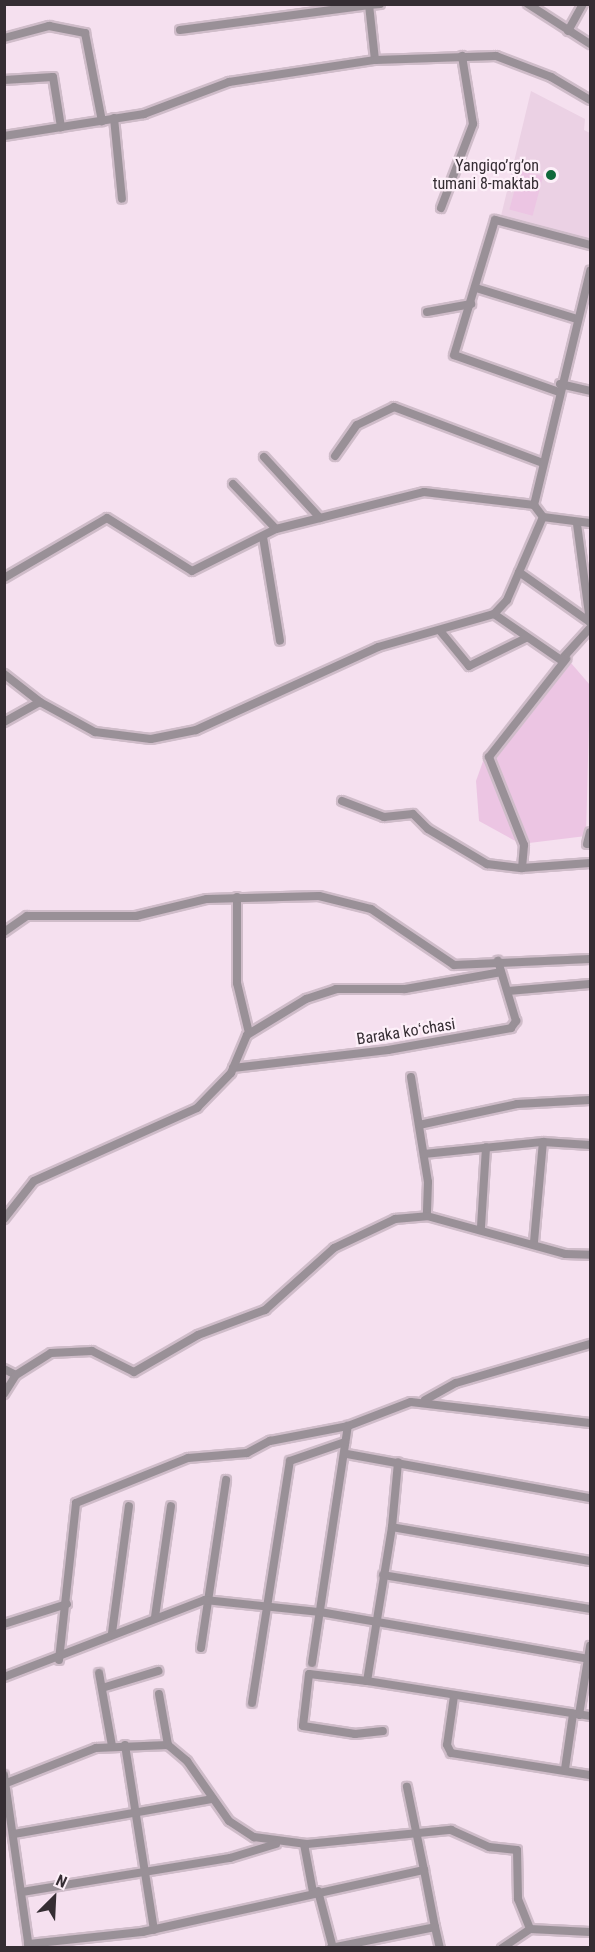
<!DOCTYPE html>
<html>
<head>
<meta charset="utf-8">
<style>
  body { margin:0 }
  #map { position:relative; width:595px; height:1952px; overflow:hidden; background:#f5e0ef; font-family:"Roboto Condensed",sans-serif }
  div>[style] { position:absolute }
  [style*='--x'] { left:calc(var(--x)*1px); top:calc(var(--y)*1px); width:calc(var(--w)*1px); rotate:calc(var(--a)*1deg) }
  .built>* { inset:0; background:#ebd1e4 }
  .green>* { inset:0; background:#ecc5e3; transform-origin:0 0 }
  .roads { filter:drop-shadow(2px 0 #cfbcc9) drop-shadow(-2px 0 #cfbcc9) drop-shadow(0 2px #cfbcc9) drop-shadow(0 -2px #cfbcc9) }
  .minor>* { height:8px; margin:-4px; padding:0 4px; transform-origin:4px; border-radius:4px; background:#999097 }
  .dots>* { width:16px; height:16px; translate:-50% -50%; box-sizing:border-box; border:3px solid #fdf0f9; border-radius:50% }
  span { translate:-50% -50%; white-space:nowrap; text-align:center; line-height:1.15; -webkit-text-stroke:4.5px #fdf0f9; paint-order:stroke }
  .poi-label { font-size:16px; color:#352d33 }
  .right { translate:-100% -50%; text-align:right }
  .street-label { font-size:16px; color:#352d33 }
  .frame { position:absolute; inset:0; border:6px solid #352d33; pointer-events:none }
  .north { position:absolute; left:24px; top:1868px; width:60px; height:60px; -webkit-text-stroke:4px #fdf0f9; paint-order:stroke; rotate:24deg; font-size:16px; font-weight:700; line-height:24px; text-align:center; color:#352d33 }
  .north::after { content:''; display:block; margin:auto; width:21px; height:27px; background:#352d33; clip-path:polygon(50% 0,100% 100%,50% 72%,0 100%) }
</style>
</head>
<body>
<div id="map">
  <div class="built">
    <i style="clip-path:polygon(531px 91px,585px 119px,584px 130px,590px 133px,590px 242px,501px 216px)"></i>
  </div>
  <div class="green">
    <i style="left:520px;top:170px;width:24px;height:41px;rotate:15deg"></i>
    <i style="clip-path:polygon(571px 663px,590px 685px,586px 836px,521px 844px,479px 821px,476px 781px,487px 750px,537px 689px)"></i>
  </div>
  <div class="roads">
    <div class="minor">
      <i style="--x:528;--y:4;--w:74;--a:32.8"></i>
      <i style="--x:180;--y:30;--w:191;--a:-7.5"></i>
      <i style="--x:568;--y:31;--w:31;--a:-61"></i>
      <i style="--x:4;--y:38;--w:47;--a:-14.9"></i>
      <i style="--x:49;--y:26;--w:37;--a:11"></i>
      <i style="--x:85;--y:33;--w:90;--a:79.1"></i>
      <i style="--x:375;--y:60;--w:55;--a:-96.2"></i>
      <i style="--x:369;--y:5;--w:11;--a:-5"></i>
      <i style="--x:4;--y:80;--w:49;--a:-3.5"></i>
      <i style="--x:53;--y:77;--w:51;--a:80.9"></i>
      <i style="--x:114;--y:118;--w:81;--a:84.4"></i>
      <i style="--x:4;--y:136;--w:142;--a:-8.9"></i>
      <i style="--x:144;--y:114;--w:91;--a:-20.6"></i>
      <i style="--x:229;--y:82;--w:148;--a:-8.6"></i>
      <i style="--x:375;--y:60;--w:121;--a:-1.9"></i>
      <i style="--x:496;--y:56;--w:59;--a:20.9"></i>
      <i style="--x:551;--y:77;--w:45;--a:30.5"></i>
      <i style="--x:441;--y:208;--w:90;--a:-69.1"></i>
      <i style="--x:473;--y:124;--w:69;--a:-99.2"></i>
      <i style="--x:476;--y:288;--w:106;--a:17.1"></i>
      <i style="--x:427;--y:312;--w:45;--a:-10.3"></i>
      <i style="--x:560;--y:384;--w:31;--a:13"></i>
      <i style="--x:559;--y:392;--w:111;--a:-160.6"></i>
      <i style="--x:454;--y:355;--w:141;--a:-73.1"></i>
      <i style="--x:495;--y:220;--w:98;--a:14.7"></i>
      <i style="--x:335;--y:456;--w:38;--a:-55"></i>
      <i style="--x:357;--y:425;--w:41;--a:-25.9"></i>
      <i style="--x:394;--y:407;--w:159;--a:20.6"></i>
      <i style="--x:264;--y:457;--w:83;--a:47.4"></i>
      <i style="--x:233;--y:484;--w:62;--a:46.3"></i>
      <i style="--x:534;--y:505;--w:241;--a:-76.5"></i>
      <i style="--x:577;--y:524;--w:99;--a:82.4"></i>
      <i style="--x:263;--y:537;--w:105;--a:80.7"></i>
      <i style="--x:519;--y:572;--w:87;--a:35.2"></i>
      <i style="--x:4;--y:578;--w:119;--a:-30.2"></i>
      <i style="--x:107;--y:518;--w:100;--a:31.9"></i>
      <i style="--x:192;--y:571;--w:94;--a:-26.6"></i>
      <i style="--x:276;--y:529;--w:153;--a:-14"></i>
      <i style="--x:424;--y:492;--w:111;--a:6.7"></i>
      <i style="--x:534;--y:505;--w:15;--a:53"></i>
      <i style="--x:543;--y:517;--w:47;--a:7.3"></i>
      <i style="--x:494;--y:614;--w:81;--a:34.5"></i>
      <i style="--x:561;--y:660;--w:43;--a:-47.8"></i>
      <i style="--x:441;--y:632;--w:44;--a:50.5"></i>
      <i style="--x:469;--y:666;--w:64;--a:-26.2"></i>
      <i style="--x:4;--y:674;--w:46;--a:37.9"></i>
      <i style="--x:40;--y:702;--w:63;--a:28.6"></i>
      <i style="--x:95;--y:732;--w:56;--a:7.1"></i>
      <i style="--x:151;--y:739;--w:46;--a:-11.3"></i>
      <i style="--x:196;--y:730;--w:200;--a:-24.5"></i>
      <i style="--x:378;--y:647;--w:121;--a:-15.9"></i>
      <i style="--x:494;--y:614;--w:19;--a:-47"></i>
      <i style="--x:507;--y:600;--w:90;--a:-66.6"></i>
      <i style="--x:4;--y:722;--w:41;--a:-29.1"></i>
      <i style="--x:342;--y:801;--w:45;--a:20.9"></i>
      <i style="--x:384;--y:817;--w:29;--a:-6"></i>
      <i style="--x:413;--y:814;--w:21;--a:45"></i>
      <i style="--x:428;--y:829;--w:69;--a:30.7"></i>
      <i style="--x:487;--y:864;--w:35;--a:7"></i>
      <i style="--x:522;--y:868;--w:68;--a:-4.2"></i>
      <i style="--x:587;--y:844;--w:12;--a:-76"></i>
      <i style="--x:522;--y:868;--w:23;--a:-85"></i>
      <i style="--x:524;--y:845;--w:95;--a:-111.7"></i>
      <i style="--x:489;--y:757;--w:125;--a:-51.8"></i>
      <i style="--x:237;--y:897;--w:86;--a:90"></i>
      <i style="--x:237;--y:983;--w:51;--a:76.5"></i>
      <i style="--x:4;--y:932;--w:28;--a:-35"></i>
      <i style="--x:27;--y:916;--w:109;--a:0"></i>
      <i style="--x:136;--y:916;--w:73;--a:-13.5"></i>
      <i style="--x:207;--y:899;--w:112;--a:-1.5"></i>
      <i style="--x:319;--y:896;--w:54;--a:14"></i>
      <i style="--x:371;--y:909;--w:100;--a:34"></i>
      <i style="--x:454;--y:965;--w:136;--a:-2.5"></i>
      <i style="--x:508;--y:991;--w:82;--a:-4.9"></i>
      <i style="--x:233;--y:1068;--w:156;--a:-6.6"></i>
      <i style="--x:388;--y:1050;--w:125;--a:-10.1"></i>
      <i style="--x:511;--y:1028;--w:9;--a:-54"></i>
      <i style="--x:516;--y:1021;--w:63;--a:-106.7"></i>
      <i style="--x:411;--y:1077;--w:106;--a:80.8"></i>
      <i style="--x:428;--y:1182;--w:34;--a:92"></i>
      <i style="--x:419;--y:1125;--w:100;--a:-12.1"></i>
      <i style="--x:517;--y:1104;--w:73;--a:-3.1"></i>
      <i style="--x:424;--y:1154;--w:120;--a:-5.8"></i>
      <i style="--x:543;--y:1142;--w:47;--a:3.7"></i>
      <i style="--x:4;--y:1219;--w:48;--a:-51.7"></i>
      <i style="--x:34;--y:1181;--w:179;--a:-24.1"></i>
      <i style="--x:197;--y:1108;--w:49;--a:-45.8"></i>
      <i style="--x:231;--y:1073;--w:41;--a:-67.2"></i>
      <i style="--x:247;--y:1035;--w:69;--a:-31.4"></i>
      <i style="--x:306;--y:999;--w:32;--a:-18"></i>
      <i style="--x:336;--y:989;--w:69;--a:0"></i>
      <i style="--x:405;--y:989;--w:97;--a:-10"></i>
      <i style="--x:481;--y:1227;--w:80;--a:-86.4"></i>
      <i style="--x:534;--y:1242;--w:100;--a:-84.9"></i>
      <i style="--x:4;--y:1369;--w:13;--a:27"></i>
      <i style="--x:4;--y:1394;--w:22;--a:-58"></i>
      <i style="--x:16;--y:1375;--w:41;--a:-32.2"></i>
      <i style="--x:51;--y:1353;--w:41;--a:-2.8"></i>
      <i style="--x:92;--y:1351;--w:47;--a:26.6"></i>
      <i style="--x:134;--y:1372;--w:74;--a:-30"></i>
      <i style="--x:198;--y:1335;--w:72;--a:-20.5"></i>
      <i style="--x:265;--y:1310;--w:93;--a:-41.9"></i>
      <i style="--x:334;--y:1248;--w:68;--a:-25.4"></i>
      <i style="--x:395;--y:1219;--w:32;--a:-5"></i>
      <i style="--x:427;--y:1216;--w:143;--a:15.4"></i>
      <i style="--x:565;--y:1254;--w:25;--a:2"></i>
      <i style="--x:425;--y:1400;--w:35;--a:-29"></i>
      <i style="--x:456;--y:1383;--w:140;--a:-16.2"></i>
      <i style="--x:347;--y:1454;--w:247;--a:10.3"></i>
      <i style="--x:392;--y:1527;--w:65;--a:-84.7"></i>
      <i style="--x:590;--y:1561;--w:201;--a:-170.3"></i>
      <i style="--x:392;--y:1527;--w:156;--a:99.2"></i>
      <i style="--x:367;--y:1681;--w:226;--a:8.9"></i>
      <i style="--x:383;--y:1575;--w:210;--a:9.3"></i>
      <i style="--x:155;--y:1617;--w:112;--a:-81.8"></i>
      <i style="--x:4;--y:1624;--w:66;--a:-17.6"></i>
      <i style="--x:112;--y:1633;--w:128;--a:-82.4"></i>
      <i style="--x:201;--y:1648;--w:170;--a:-81.5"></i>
      <i style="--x:59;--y:1660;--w:158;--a:-83.8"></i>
      <i style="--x:76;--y:1503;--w:121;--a:-21.9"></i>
      <i style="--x:188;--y:1458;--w:59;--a:-4.8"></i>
      <i style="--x:247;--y:1453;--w:26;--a:-28"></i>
      <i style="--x:270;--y:1441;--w:79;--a:-10.9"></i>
      <i style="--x:348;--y:1426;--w:67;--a:-20.9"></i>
      <i style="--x:411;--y:1402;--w:180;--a:6.7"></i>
      <i style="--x:312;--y:1663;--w:240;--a:-81.4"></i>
      <i style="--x:99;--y:1673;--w:74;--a:79.9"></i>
      <i style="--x:4;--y:1677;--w:215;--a:-21"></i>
      <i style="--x:205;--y:1600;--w:116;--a:6"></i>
      <i style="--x:320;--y:1612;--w:274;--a:9.9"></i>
      <i style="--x:367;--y:1681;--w:58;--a:-173.1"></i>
      <i style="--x:309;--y:1674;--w:52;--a:96.6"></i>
      <i style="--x:303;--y:1726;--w:53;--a:8.7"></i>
      <i style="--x:355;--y:1734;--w:28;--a:-6"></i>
      <i style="--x:102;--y:1688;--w:59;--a:-16.9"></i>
      <i style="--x:159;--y:1694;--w:52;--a:80"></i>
      <i style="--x:454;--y:1696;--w:49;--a:98.1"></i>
      <i style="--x:447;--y:1745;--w:9;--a:63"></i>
      <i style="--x:451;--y:1753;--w:141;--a:9"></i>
      <i style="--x:252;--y:1703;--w:245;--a:-81.1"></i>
      <i style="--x:290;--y:1461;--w:58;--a:-19.1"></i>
      <i style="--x:579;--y:1715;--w:70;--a:-80.9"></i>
      <i style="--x:125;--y:1745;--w:187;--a:81.1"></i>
      <i style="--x:565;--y:1769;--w:56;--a:-81.7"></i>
      <i style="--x:4;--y:1775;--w:175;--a:81.8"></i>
      <i style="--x:4;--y:1784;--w:99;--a:-21.4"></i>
      <i style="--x:96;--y:1748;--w:72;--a:-2.4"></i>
      <i style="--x:168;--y:1745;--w:25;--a:40"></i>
      <i style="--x:187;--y:1761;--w:73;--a:55"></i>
      <i style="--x:229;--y:1821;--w:30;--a:33"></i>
      <i style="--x:254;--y:1837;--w:53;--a:7.5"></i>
      <i style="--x:307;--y:1844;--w:145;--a:-5.6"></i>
      <i style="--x:451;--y:1830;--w:42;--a:24.1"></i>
      <i style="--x:489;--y:1847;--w:28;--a:6"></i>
      <i style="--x:517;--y:1850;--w:49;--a:88.8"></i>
      <i style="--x:518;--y:1899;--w:32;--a:68"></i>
      <i style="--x:14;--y:1834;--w:202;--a:-10"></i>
      <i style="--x:304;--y:1844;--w:49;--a:79.4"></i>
      <i style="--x:424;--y:1870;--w:58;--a:79.1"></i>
      <i style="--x:318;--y:1891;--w:59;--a:75.3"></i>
      <i style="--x:22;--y:1892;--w:211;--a:-9.3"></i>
      <i style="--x:230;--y:1858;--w:48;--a:-16.9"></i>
      <i style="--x:28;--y:1944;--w:115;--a:-6"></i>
      <i style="--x:142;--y:1932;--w:289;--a:-12.4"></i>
      <i style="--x:424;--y:1870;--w:85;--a:-101.6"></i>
      <i style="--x:331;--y:1948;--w:106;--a:-11.4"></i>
      <i style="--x:435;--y:1927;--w:22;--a:77"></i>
      <i style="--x:502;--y:1948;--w:34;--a:-34"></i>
      <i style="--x:530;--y:1929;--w:60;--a:2.9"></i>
    </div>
  </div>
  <div class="dots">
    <i style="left:551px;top:175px;background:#10693b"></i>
  </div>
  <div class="poi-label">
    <span class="right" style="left:539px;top:175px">Yangiqo’rg’on<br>tumani 8-maktab</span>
  </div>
  <div class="street-label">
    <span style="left:406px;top:1032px;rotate:-9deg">Baraka koʻchasi</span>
  </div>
  <div class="frame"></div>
  <div class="north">N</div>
</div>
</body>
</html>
